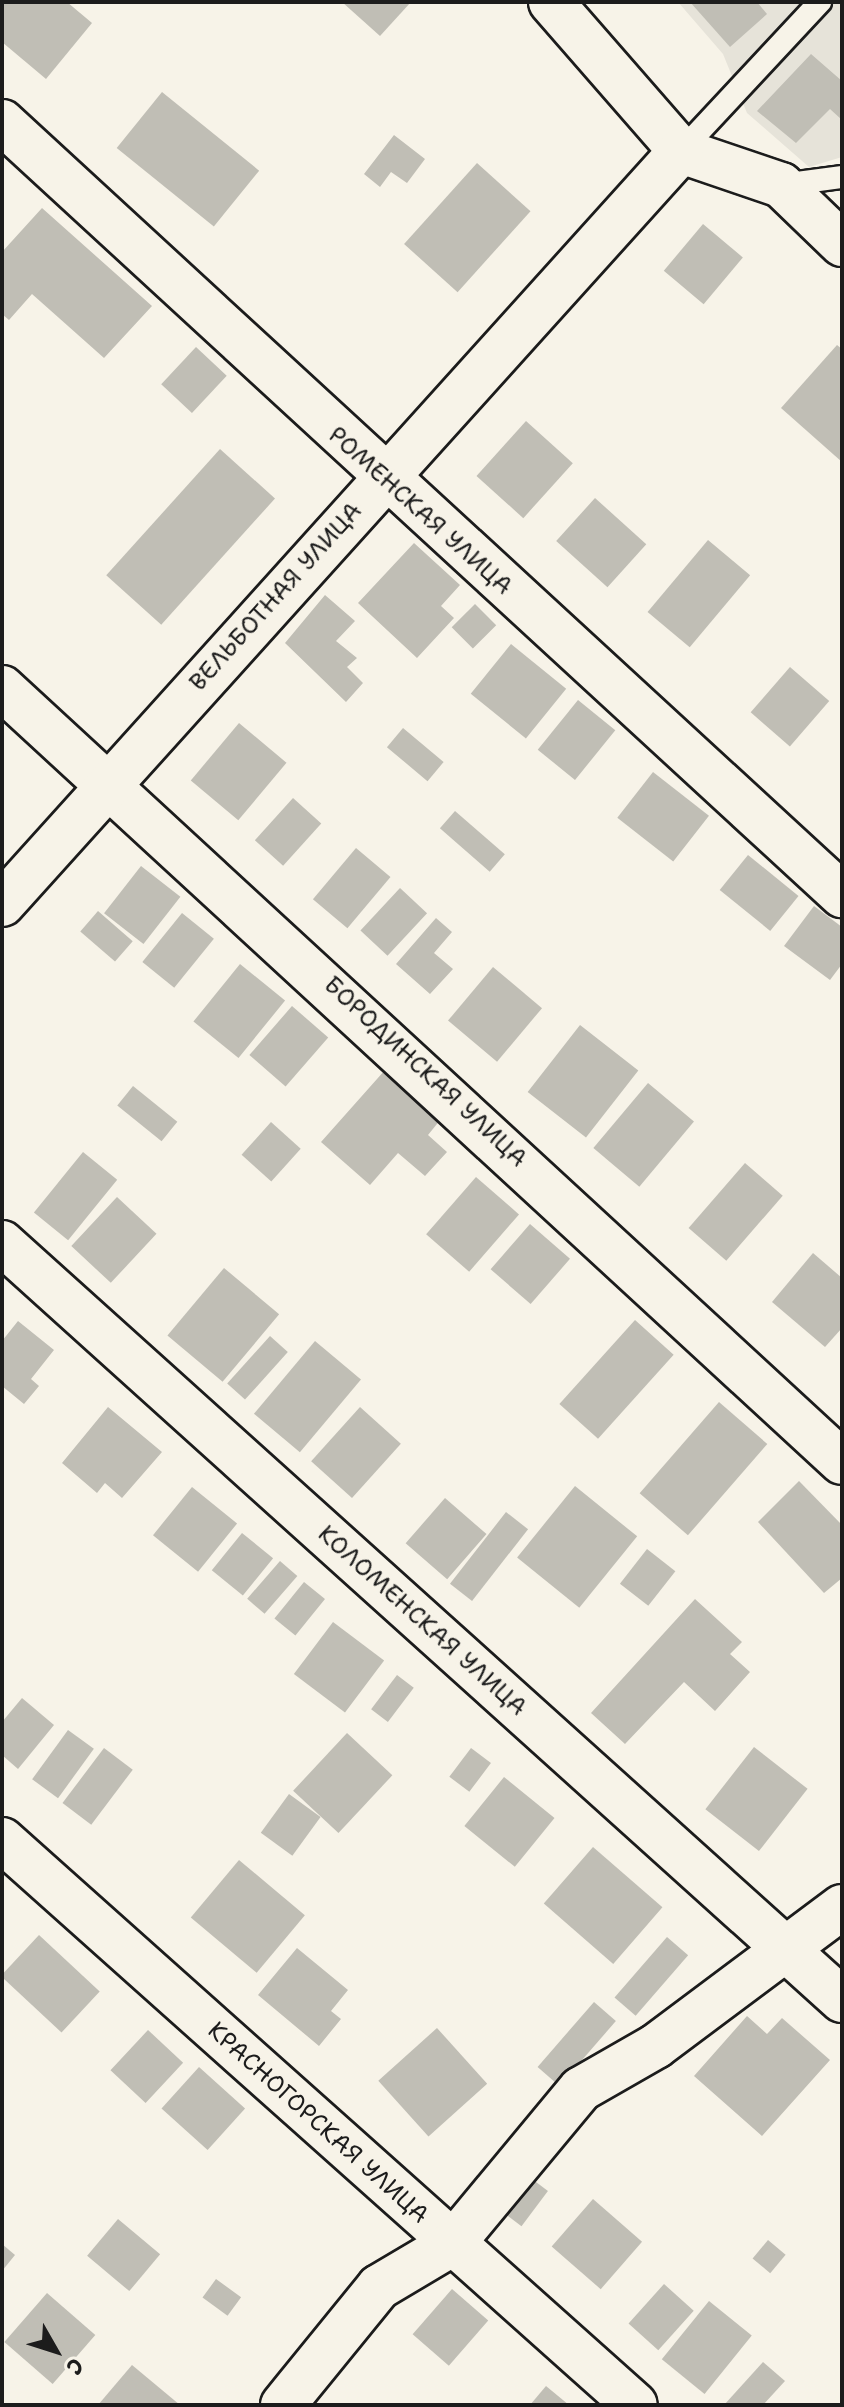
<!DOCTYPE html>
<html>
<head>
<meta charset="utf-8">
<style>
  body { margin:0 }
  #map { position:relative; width:844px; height:2407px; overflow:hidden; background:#f7f3e8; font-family:"Shantell Sans",sans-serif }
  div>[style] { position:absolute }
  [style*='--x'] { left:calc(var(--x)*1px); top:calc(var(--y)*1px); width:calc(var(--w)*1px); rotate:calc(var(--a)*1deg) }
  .built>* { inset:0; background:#e6e3d9 }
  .building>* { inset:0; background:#c0beb5; transform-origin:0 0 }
  .roads { filter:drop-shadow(2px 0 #1c1c1c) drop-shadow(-2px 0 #1c1c1c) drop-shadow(0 2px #1c1c1c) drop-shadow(0 -2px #1c1c1c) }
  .service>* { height:22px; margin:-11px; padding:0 11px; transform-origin:11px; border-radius:11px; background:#f7f3e8 }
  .minor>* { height:44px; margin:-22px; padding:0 22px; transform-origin:22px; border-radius:22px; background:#f7f3e8 }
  span { translate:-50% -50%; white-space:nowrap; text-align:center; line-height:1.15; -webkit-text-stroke:7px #f7f3e8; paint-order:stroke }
  .street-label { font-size:24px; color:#1c1c1c }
  .frame { position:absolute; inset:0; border:4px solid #1c1c1c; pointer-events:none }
  .north { position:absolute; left:16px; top:2311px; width:80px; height:80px; -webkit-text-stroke:6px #f7f3e8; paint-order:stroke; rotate:129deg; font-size:22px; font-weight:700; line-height:32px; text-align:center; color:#1c1c1c }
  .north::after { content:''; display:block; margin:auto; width:28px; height:36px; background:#1c1c1c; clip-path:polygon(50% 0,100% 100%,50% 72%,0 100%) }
</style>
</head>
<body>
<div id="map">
  <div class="built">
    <i style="clip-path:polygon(678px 2px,842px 2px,842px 157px,809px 167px,747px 113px,723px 54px)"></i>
  </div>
  <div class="building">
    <i style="clip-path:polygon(2px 2px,67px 2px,92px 23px,46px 79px,2px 42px)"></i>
    <i style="clip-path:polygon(342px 2px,411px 2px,380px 36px)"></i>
    <i style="clip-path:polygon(690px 2px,757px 2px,767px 14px,730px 47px)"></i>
    <i style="clip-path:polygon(811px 54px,842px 81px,842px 120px,830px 109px,796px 143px,757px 111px)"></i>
    <i style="left:162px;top:92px;width:125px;height:72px;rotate:39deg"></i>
    <i style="clip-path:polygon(394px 135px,425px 159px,407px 183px,391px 172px,380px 187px,364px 174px)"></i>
    <i style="left:477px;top:163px;width:72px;height:109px;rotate:42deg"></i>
    <i style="clip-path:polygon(42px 208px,152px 306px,104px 358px,32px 294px,9px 320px,2px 314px,2px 252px)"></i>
    <i style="left:703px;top:224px;width:52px;height:61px;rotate:40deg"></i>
    <i style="clip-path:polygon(837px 345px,842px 349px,842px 462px,781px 408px)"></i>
    <i style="left:196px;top:347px;width:42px;height:51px;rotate:43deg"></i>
    <i style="left:526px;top:421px;width:63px;height:74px;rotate:42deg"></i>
    <i style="left:220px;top:449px;width:74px;height:170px;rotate:42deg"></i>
    <i style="left:595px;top:498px;width:69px;height:58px;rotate:42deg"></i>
    <i style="left:708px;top:540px;width:55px;height:94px;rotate:40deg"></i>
    <i style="clip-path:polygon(414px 543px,460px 585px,441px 606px,454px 618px,417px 658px,358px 603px)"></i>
    <i style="clip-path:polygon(325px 595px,355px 621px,336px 641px,357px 658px,347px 667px,363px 683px,346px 702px,285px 643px)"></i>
    <i style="left:475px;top:604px;width:30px;height:33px;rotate:45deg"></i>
    <i style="left:511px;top:644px;width:71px;height:64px;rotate:39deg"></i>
    <i style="left:790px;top:667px;width:52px;height:60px;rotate:41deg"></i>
    <i style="left:578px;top:700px;width:48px;height:64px;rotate:39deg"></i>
    <i style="left:239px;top:723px;width:62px;height:75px;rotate:40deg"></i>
    <i style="left:403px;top:728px;width:53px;height:25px;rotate:40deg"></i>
    <i style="left:653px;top:772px;width:71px;height:58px;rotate:38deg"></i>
    <i style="left:293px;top:798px;width:38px;height:57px;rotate:42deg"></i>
    <i style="left:455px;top:811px;width:66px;height:23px;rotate:41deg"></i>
    <i style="left:356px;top:848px;width:45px;height:67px;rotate:40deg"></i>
    <i style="left:748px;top:855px;width:65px;height:45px;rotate:39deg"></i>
    <i style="left:141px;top:866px;width:50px;height:60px;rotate:38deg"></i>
    <i style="left:400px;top:888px;width:37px;height:58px;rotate:43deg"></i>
    <i style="clip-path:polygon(814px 906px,842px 927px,842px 964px,830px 980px,784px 946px)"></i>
    <i style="left:98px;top:911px;width:46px;height:27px;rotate:41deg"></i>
    <i style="left:182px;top:913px;width:41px;height:63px;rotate:39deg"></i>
    <i style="clip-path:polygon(436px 918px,452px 932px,434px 953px,453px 969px,430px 994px,396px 964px)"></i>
    <i style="left:240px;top:964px;width:58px;height:74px;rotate:39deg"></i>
    <i style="left:493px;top:967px;width:64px;height:70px;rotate:40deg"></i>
    <i style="left:292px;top:1006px;width:48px;height:65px;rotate:41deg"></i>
    <i style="left:580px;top:1025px;width:74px;height:85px;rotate:38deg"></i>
    <i style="clip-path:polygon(385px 1070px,441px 1119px,428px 1135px,447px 1152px,425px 1176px,398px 1153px,370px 1185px,321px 1142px)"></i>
    <i style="left:648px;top:1083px;width:60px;height:85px;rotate:40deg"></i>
    <i style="left:133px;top:1086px;width:57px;height:25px;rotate:39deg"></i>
    <i style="left:271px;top:1122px;width:40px;height:44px;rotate:42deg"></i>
    <i style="left:83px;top:1152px;width:44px;height:78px;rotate:39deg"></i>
    <i style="left:745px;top:1163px;width:50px;height:86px;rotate:41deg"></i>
    <i style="left:476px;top:1177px;width:57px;height:76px;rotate:41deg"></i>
    <i style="left:117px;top:1197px;width:54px;height:67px;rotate:43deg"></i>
    <i style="left:530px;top:1224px;width:53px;height:60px;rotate:41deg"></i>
    <i style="clip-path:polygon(813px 1253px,842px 1278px,842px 1328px,825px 1347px,772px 1302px)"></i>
    <i style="left:224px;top:1268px;width:72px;height:88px;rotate:40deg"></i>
    <i style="left:635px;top:1320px;width:52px;height:113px;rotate:42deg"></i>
    <i style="clip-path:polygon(18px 1321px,54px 1350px,31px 1379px,39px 1386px,24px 1404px,2px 1386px,2px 1341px)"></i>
    <i style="left:270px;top:1336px;width:24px;height:64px;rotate:42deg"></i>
    <i style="left:315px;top:1341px;width:60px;height:95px;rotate:40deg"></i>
    <i style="left:719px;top:1402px;width:64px;height:121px;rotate:41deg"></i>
    <i style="clip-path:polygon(108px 1407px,162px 1452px,122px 1498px,105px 1483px,97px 1493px,62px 1463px)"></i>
    <i style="left:360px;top:1407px;width:55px;height:73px;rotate:42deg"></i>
    <i style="clip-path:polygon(799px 1481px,842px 1525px,842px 1578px,824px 1593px,758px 1522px)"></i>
    <i style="left:575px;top:1486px;width:80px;height:92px;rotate:39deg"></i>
    <i style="left:192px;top:1487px;width:58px;height:62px;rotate:39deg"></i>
    <i style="left:445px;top:1498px;width:55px;height:60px;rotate:41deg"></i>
    <i style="left:506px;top:1512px;width:28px;height:91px;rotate:38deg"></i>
    <i style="left:242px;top:1533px;width:40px;height:48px;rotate:39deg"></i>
    <i style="left:647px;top:1549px;width:36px;height:44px;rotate:38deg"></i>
    <i style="left:280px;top:1561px;width:23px;height:50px;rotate:41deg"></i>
    <i style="left:304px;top:1582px;width:27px;height:47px;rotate:39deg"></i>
    <i style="clip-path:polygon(695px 1599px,742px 1642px,730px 1654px,750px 1672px,715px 1711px,684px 1682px,625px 1744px,591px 1713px)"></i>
    <i style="left:333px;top:1622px;width:64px;height:65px;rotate:37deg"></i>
    <i style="left:397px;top:1675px;width:21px;height:43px;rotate:37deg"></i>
    <i style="clip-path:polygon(22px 1698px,54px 1725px,18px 1769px,2px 1755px,2px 1722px)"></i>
    <i style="left:68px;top:1730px;width:32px;height:61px;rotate:36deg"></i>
    <i style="left:347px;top:1733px;width:62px;height:79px;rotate:43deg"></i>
    <i style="left:754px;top:1747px;width:68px;height:79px;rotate:38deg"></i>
    <i style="left:104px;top:1748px;width:36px;height:69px;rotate:37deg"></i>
    <i style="left:471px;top:1748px;width:25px;height:36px;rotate:37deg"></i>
    <i style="left:504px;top:1777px;width:65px;height:63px;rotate:39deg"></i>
    <i style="left:289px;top:1794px;width:39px;height:48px;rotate:36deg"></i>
    <i style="left:593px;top:1847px;width:92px;height:75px;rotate:41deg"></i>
    <i style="left:239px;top:1860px;width:86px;height:75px;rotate:40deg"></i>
    <i style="left:39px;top:1935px;width:83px;height:56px;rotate:43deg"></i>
    <i style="left:667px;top:1937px;width:28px;height:80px;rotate:41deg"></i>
    <i style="clip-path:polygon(297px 1948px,348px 1990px,331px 2011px,341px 2019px,319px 2046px,258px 1995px)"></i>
    <i style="left:594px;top:2002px;width:29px;height:86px;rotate:41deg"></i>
    <i style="clip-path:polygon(747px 2016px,767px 2034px,782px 2018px,830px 2060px,762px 2136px,694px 2076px)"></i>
    <i style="left:437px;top:2028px;width:75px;height:79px;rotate:48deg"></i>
    <i style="left:148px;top:2030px;width:48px;height:55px;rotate:43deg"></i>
    <i style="left:199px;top:2067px;width:62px;height:56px;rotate:42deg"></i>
    <i style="left:528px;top:2176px;width:25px;height:44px;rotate:37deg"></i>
    <i style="left:593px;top:2199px;width:65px;height:63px;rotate:41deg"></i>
    <i style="left:118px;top:2219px;width:55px;height:48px;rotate:40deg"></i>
    <i style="left:768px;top:2240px;width:23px;height:24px;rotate:40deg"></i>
    <i style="clip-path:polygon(2px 2244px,15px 2255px,2px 2271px)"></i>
    <i style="left:216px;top:2279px;width:31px;height:23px;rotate:36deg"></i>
    <i style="left:664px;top:2284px;width:40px;height:53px;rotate:42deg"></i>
    <i style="left:452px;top:2289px;width:48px;height:60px;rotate:41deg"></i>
    <i style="left:47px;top:2293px;width:64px;height:65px;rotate:41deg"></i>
    <i style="left:709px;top:2301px;width:55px;height:75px;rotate:39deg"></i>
    <i style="clip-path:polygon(763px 2362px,785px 2381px,763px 2405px,724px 2405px)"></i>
    <i style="clip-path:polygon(132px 2365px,180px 2405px,98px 2405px)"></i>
    <i style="clip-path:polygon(546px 2386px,569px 2405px,530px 2405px)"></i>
  </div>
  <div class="roads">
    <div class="service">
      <i style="--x:681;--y:151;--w:204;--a:-47"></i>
      <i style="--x:782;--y:185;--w:61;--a:-7.6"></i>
    </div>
    <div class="minor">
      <i style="--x:551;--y:2;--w:198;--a:48.9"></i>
      <i style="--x:681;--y:151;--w:106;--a:18.8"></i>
      <i style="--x:781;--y:185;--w:85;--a:44"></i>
      <i style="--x:2;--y:122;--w:1142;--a:42.62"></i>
      <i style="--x:2;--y:688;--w:1142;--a:42.66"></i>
      <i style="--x:2;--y:904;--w:1014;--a:-47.96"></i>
      <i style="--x:2;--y:1243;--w:1131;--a:42.02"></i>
      <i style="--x:2;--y:1840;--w:848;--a:41.75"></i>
      <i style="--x:283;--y:2405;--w:152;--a:-50.9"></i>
      <i style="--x:379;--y:2287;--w:86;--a:-30.7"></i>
      <i style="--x:453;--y:2243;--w:200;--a:-50.3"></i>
      <i style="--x:581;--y:2089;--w:86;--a:-29.8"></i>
      <i style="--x:656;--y:2046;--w:232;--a:-36.8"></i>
    </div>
  </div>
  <div class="street-label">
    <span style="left:420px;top:511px;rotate:42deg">РОМЕНСКАЯ УЛИЦА</span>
    <span style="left:276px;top:597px;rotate:-48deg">ВЕЛЬБОТНАЯ УЛИЦА</span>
    <span style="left:425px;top:1072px;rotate:43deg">БОРОДИНСКАЯ УЛИЦА</span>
    <span style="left:422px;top:1621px;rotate:42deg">КОЛОМЕНСКАЯ УЛИЦА</span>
    <span style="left:318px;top:2123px;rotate:42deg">КРАСНОГОРСКАЯ УЛИЦА</span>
  </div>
  <div class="frame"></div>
  <div class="north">С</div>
</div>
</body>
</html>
